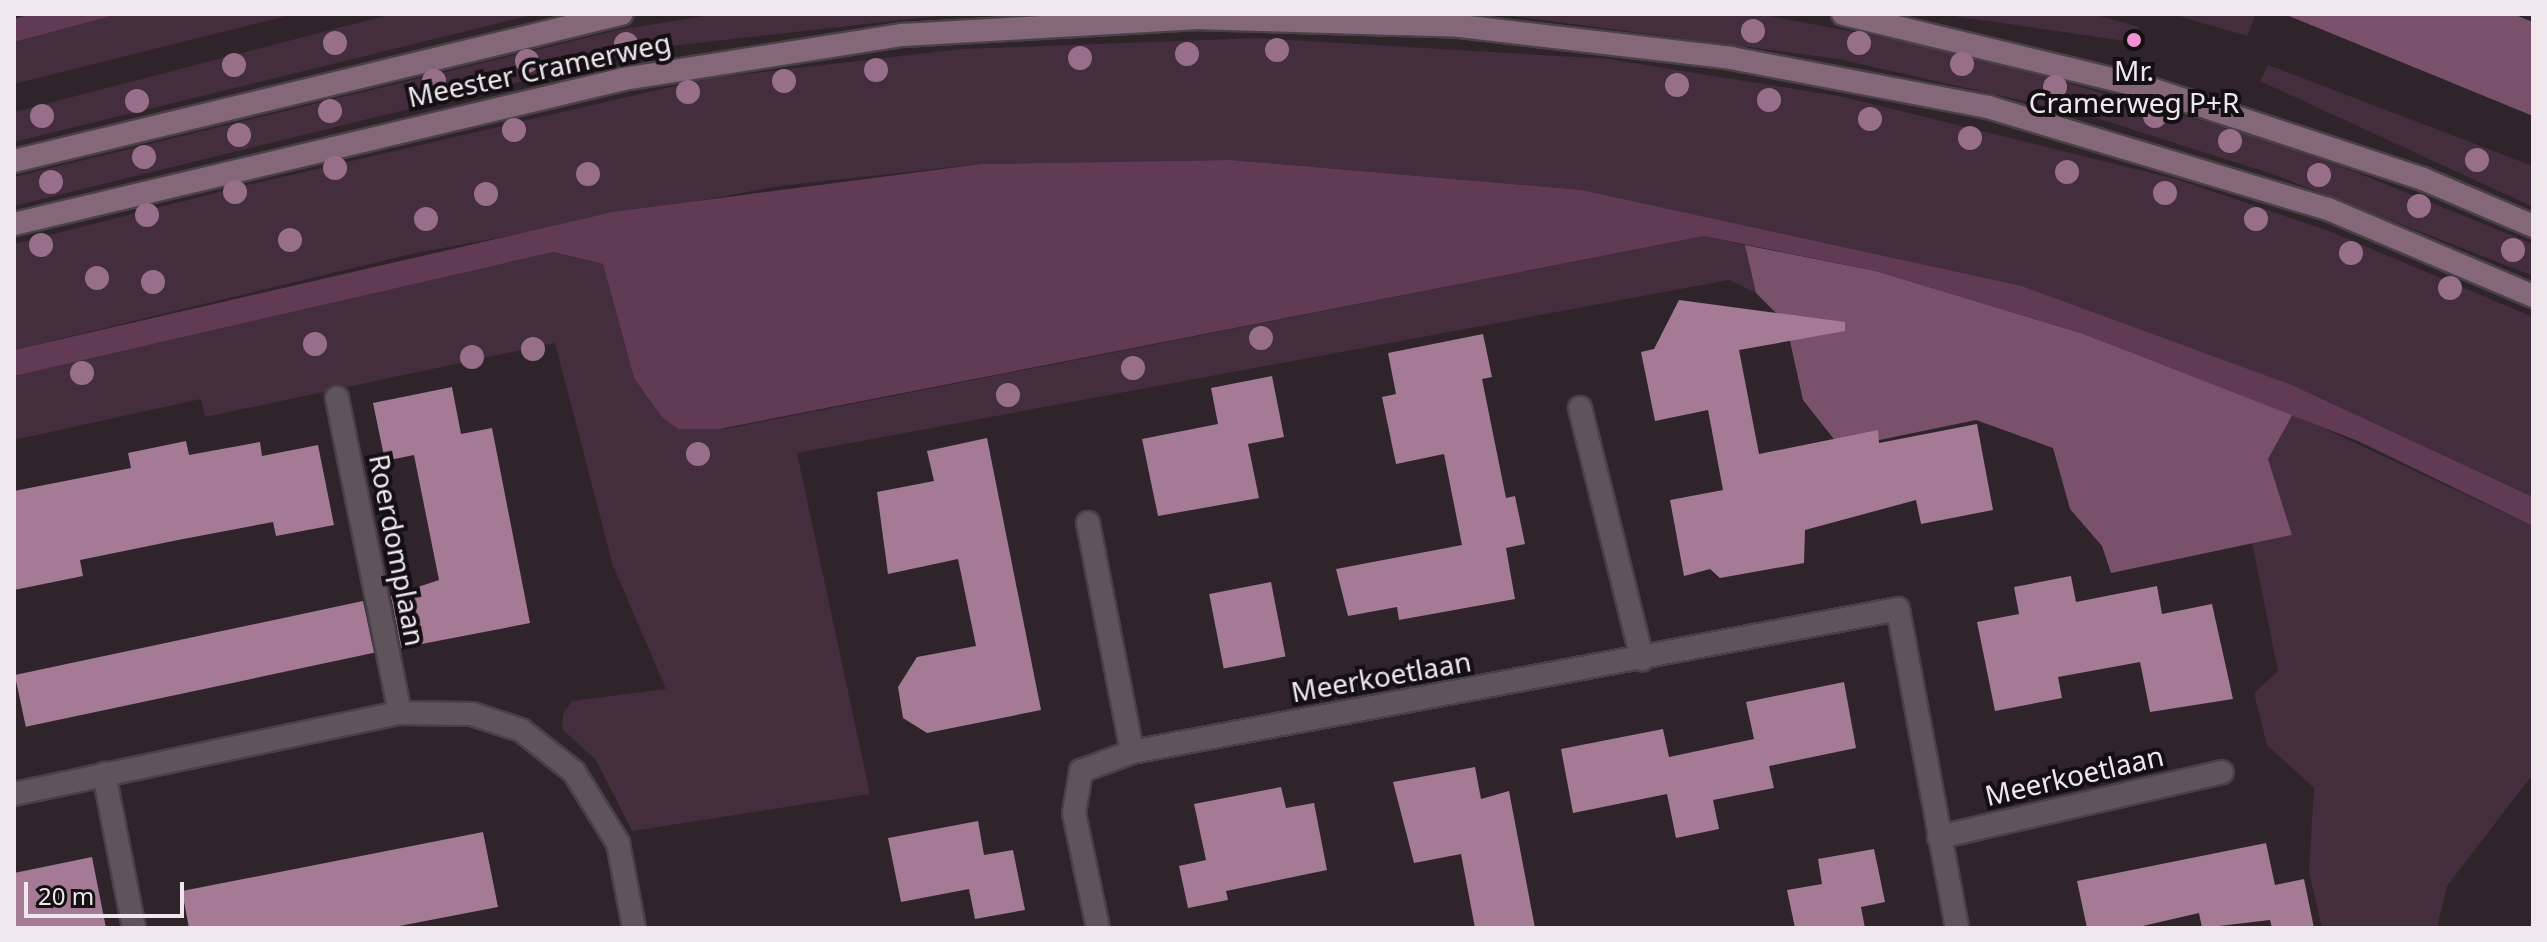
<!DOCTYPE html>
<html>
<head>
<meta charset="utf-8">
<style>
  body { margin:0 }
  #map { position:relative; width:2547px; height:942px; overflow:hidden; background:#2e242a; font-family:"Noto Sans",sans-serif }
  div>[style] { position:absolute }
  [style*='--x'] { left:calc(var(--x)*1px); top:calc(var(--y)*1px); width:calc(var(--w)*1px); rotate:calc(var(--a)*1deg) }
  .green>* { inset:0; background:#442d3c }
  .forest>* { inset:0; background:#79516b }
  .water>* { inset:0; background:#613b54 }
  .building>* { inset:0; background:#a47a95; transform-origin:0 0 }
  .roads { filter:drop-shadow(2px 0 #4a4147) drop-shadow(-2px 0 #4a4147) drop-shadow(0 2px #4a4147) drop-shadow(0 -2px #4a4147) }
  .minor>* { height:22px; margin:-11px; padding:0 11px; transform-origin:11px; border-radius:11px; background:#60545b }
  .secondary>* { height:22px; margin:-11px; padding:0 11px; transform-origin:11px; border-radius:11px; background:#85677a }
  .trees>* { width:24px; height:24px; margin:-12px; border-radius:50%; background:#986f89 }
  .dots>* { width:22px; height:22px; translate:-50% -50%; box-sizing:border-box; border:4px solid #130f12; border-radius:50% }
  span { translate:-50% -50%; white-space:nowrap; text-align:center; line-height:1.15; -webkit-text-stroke:8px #130f12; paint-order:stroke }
  .street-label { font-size:28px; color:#efe7ec }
  .poi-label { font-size:28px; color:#efe7ec }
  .frame { position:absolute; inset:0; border:16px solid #efe7ec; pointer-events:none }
  .scale { position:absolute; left:24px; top:882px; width:160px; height:36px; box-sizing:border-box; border:4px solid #efe7ec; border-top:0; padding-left:10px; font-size:24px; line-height:28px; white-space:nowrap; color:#efe7ec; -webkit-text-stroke:6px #130f12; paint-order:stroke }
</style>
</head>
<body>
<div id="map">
  <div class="green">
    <i style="clip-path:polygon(119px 14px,295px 14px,14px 84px,14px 42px)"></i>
    <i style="clip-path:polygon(392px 14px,536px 14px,14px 142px,14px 112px)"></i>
    <i style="clip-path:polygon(716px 14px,955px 14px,662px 47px,14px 206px,14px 177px,618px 30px)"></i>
    <i style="clip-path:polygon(1496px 14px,1760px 14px,1949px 50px,2242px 132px,2358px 173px,2533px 244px,2533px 276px,2275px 175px,2090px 116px,1838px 59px)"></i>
    <i style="clip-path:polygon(1940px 14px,2093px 14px,2139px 27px,2131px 42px)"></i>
    <i style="clip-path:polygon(2171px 14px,2256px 14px,2247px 36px)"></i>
    <i style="clip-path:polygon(1258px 38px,1609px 59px,1844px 97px,2176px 179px,2329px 231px,2533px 317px,2533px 497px,2292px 385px,2022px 286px,1582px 190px,1231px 160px,981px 164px,780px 186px,411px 254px,14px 350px,14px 244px,247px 185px,705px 79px,961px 49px)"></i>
    <i style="clip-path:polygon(2268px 65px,2533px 166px,2533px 207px,2260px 81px)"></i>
    <i style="clip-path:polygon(1704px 236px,1745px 245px,1756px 293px,1729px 280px,797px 453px,870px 794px,632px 831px,596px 760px,562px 729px,563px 714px,572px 701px,666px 689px,613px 566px,555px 343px,205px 417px,201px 399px,14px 440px,14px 376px,552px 252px,603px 264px,634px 378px,725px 429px)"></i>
    <i style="clip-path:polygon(2293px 414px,2533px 526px,2533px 774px,2447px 886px,2437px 928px,2322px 928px,2309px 872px,2314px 788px,2267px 745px,2254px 693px,2278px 671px,2252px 543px,2292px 535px,2268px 459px)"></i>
  </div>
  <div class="forest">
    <i style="clip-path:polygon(2284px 14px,2513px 14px,2533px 22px,2533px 116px)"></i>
    <i style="clip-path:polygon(1745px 245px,1876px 271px,2081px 333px,2293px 414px,2268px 459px,2292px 535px,2111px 573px,2102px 546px,2070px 509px,2053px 448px,1976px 420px,1841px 448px,1803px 400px,1786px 323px,1756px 293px)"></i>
  </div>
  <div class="water">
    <i style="clip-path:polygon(31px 14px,119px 14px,14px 42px,14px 19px)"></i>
    <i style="clip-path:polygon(1231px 160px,1582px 190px,2022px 286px,2292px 385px,2533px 497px,2533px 526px,2358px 441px,2081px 333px,1876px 271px,1704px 236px,719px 429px,678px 429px,662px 417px,634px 378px,603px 264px,553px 252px,14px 376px,14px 350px,613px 212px,981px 164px)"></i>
  </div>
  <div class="building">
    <i style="clip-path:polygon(1679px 300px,1845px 322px,1845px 331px,1739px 350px,1759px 454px,1878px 430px,1879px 443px,1977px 424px,1993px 510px,1921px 524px,1916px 500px,1805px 530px,1804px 563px,1720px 578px,1710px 569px,1684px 576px,1670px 500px,1723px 490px,1708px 410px,1655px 421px,1641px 352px,1654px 349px)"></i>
    <i style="clip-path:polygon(1483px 334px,1492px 377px,1482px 379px,1506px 498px,1515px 496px,1525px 544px,1506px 548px,1515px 599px,1399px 620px,1397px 607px,1348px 616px,1336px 569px,1462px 545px,1444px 454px,1396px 464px,1382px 397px,1396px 394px,1388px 353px)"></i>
    <i style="clip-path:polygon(1272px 376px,1284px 437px,1248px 444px,1259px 498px,1158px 516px,1142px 439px,1218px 424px,1211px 388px)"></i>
    <i style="clip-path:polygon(452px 387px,461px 434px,492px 428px,530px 623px,401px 648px,391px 596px,439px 580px,414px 455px,385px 461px,373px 403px)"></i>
    <i style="clip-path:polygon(987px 438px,1041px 710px,927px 733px,903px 718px,898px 687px,917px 657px,976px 646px,958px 559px,888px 574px,877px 492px,934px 481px,927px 451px)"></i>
    <i style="clip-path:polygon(186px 441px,189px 455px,260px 442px,262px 456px,318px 445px,334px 525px,276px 536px,273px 522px,178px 540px,80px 560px,83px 576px,14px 590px,14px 491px,131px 468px,128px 453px)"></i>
    <i style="clip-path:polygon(2071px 576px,2076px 602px,2157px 586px,2162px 614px,2212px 604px,2233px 699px,2150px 712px,2140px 662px,2058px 677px,2062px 698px,1995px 711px,1977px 622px,2019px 614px,2014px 587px)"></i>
    <i style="left:1271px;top:582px;width:76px;height:63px;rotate:79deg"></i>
    <i style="left:363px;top:601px;width:53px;height:356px;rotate:78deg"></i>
    <i style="clip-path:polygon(1844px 682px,1856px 748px,1769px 766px,1774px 788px,1713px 800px,1719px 829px,1676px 838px,1667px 794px,1573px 813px,1561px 749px,1663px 729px,1669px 757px,1754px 739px,1746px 702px)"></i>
    <i style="clip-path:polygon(1475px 767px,1481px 799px,1509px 791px,1535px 928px,1475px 928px,1461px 854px,1414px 863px,1393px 782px)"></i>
    <i style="clip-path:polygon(1281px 787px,1286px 808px,1314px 803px,1327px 870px,1226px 891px,1228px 900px,1188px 908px,1179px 866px,1206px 860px,1194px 804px)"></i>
    <i style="clip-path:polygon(978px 821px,984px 855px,1013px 850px,1025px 910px,975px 919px,969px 889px,901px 902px,888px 838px)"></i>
    <i style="clip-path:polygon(483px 832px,498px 907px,389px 928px,189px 928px,182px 891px)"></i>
    <i style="clip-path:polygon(2266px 843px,2275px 885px,2304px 879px,2314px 928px,2272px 928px,2270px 920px,2202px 928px,2199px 913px,2134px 928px,2087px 928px,2077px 881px)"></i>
    <i style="clip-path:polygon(1874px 849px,1885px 902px,1861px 907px,1865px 928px,1795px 928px,1787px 890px,1822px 884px,1818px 859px)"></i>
    <i style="clip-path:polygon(92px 857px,106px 928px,14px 928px,14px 873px)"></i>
  </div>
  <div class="roads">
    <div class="minor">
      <i style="--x:337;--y:398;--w:321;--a:78.7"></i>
      <i style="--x:1580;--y:408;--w:259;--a:76.1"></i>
      <i style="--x:1088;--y:523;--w:233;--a:79.1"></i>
      <i style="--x:104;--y:774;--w:157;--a:79"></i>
      <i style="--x:14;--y:794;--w:394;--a:-11.9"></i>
      <i style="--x:400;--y:713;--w:72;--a:0.8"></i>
      <i style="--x:472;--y:714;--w:52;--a:18.1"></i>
      <i style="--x:521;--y:730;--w:68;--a:38.4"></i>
      <i style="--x:574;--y:772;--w:84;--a:58.2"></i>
      <i style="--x:618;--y:843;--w:86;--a:79.3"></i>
      <i style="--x:1939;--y:837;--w:290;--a:-12.9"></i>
      <i style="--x:1098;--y:928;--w:117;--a:-101.8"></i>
      <i style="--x:1074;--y:813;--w:43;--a:-80.5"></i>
      <i style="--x:1081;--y:771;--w:54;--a:-20.4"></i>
      <i style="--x:1132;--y:752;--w:779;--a:-10.57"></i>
      <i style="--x:1898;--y:609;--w:324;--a:79.5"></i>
    </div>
    <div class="secondary">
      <i style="--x:1843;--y:14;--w:311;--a:13.6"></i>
      <i style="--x:2145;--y:87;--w:293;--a:18.3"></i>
      <i style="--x:2423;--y:179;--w:120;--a:23.1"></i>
      <i style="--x:14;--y:161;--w:625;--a:-13.61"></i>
      <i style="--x:14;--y:224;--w:627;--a:-13.37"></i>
      <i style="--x:624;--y:79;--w:282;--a:-9"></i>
      <i style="--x:903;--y:35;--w:292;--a:-3.3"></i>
      <i style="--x:1195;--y:18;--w:265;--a:1.7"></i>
      <i style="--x:1460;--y:26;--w:273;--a:6.7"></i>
      <i style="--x:1731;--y:58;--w:262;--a:10.8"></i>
      <i style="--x:1988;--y:107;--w:355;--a:16.7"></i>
      <i style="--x:2328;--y:209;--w:223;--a:23"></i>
    </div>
  </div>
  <div class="trees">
    <i style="left:1753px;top:31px"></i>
    <i style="left:335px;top:43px"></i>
    <i style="left:1859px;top:43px"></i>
    <i style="left:626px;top:44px"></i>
    <i style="left:1277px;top:50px"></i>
    <i style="left:1187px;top:54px"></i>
    <i style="left:1080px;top:58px"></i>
    <i style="left:527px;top:61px"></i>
    <i style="left:1962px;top:64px"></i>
    <i style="left:234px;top:65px"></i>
    <i style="left:876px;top:70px"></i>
    <i style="left:434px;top:81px"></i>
    <i style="left:784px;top:81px"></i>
    <i style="left:1677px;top:85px"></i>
    <i style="left:2055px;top:87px"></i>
    <i style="left:688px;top:92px"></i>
    <i style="left:1769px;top:100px"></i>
    <i style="left:137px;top:101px"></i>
    <i style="left:330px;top:111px"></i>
    <i style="left:42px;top:116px"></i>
    <i style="left:2155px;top:116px"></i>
    <i style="left:1870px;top:119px"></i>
    <i style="left:514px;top:130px"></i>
    <i style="left:239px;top:135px"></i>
    <i style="left:1970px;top:138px"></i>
    <i style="left:2230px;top:141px"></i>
    <i style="left:144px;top:157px"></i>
    <i style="left:2477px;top:160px"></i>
    <i style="left:335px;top:168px"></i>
    <i style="left:2067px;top:172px"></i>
    <i style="left:588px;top:174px"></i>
    <i style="left:2319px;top:175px"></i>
    <i style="left:51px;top:182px"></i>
    <i style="left:235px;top:192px"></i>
    <i style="left:2165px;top:193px"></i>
    <i style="left:486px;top:194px"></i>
    <i style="left:2419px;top:206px"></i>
    <i style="left:147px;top:215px"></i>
    <i style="left:426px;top:219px"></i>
    <i style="left:2256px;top:219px"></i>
    <i style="left:290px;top:240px"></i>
    <i style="left:41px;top:245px"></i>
    <i style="left:2513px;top:250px"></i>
    <i style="left:2351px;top:253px"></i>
    <i style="left:97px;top:278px"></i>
    <i style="left:153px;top:282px"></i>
    <i style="left:2450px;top:288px"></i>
    <i style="left:1261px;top:338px"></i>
    <i style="left:315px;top:344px"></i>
    <i style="left:533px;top:349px"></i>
    <i style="left:472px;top:357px"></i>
    <i style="left:1133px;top:368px"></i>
    <i style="left:82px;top:373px"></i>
    <i style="left:1008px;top:395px"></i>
    <i style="left:698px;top:454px"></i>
  </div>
  <div class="dots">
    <i style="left:2134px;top:40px;background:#f491d4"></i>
  </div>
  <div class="street-label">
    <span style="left:539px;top:69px;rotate:-12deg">Meester Cramerweg</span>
    <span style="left:398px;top:550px;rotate:79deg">Roerdomplaan</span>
    <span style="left:1381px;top:676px;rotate:-10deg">Meerkoetlaan</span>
    <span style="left:2074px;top:775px;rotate:-13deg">Meerkoetlaan</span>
  </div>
  <div class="poi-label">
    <span style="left:2134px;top:86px">Mr.<br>Cramerweg P+R</span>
  </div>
  <div class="frame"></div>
  <div class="scale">20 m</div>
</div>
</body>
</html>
